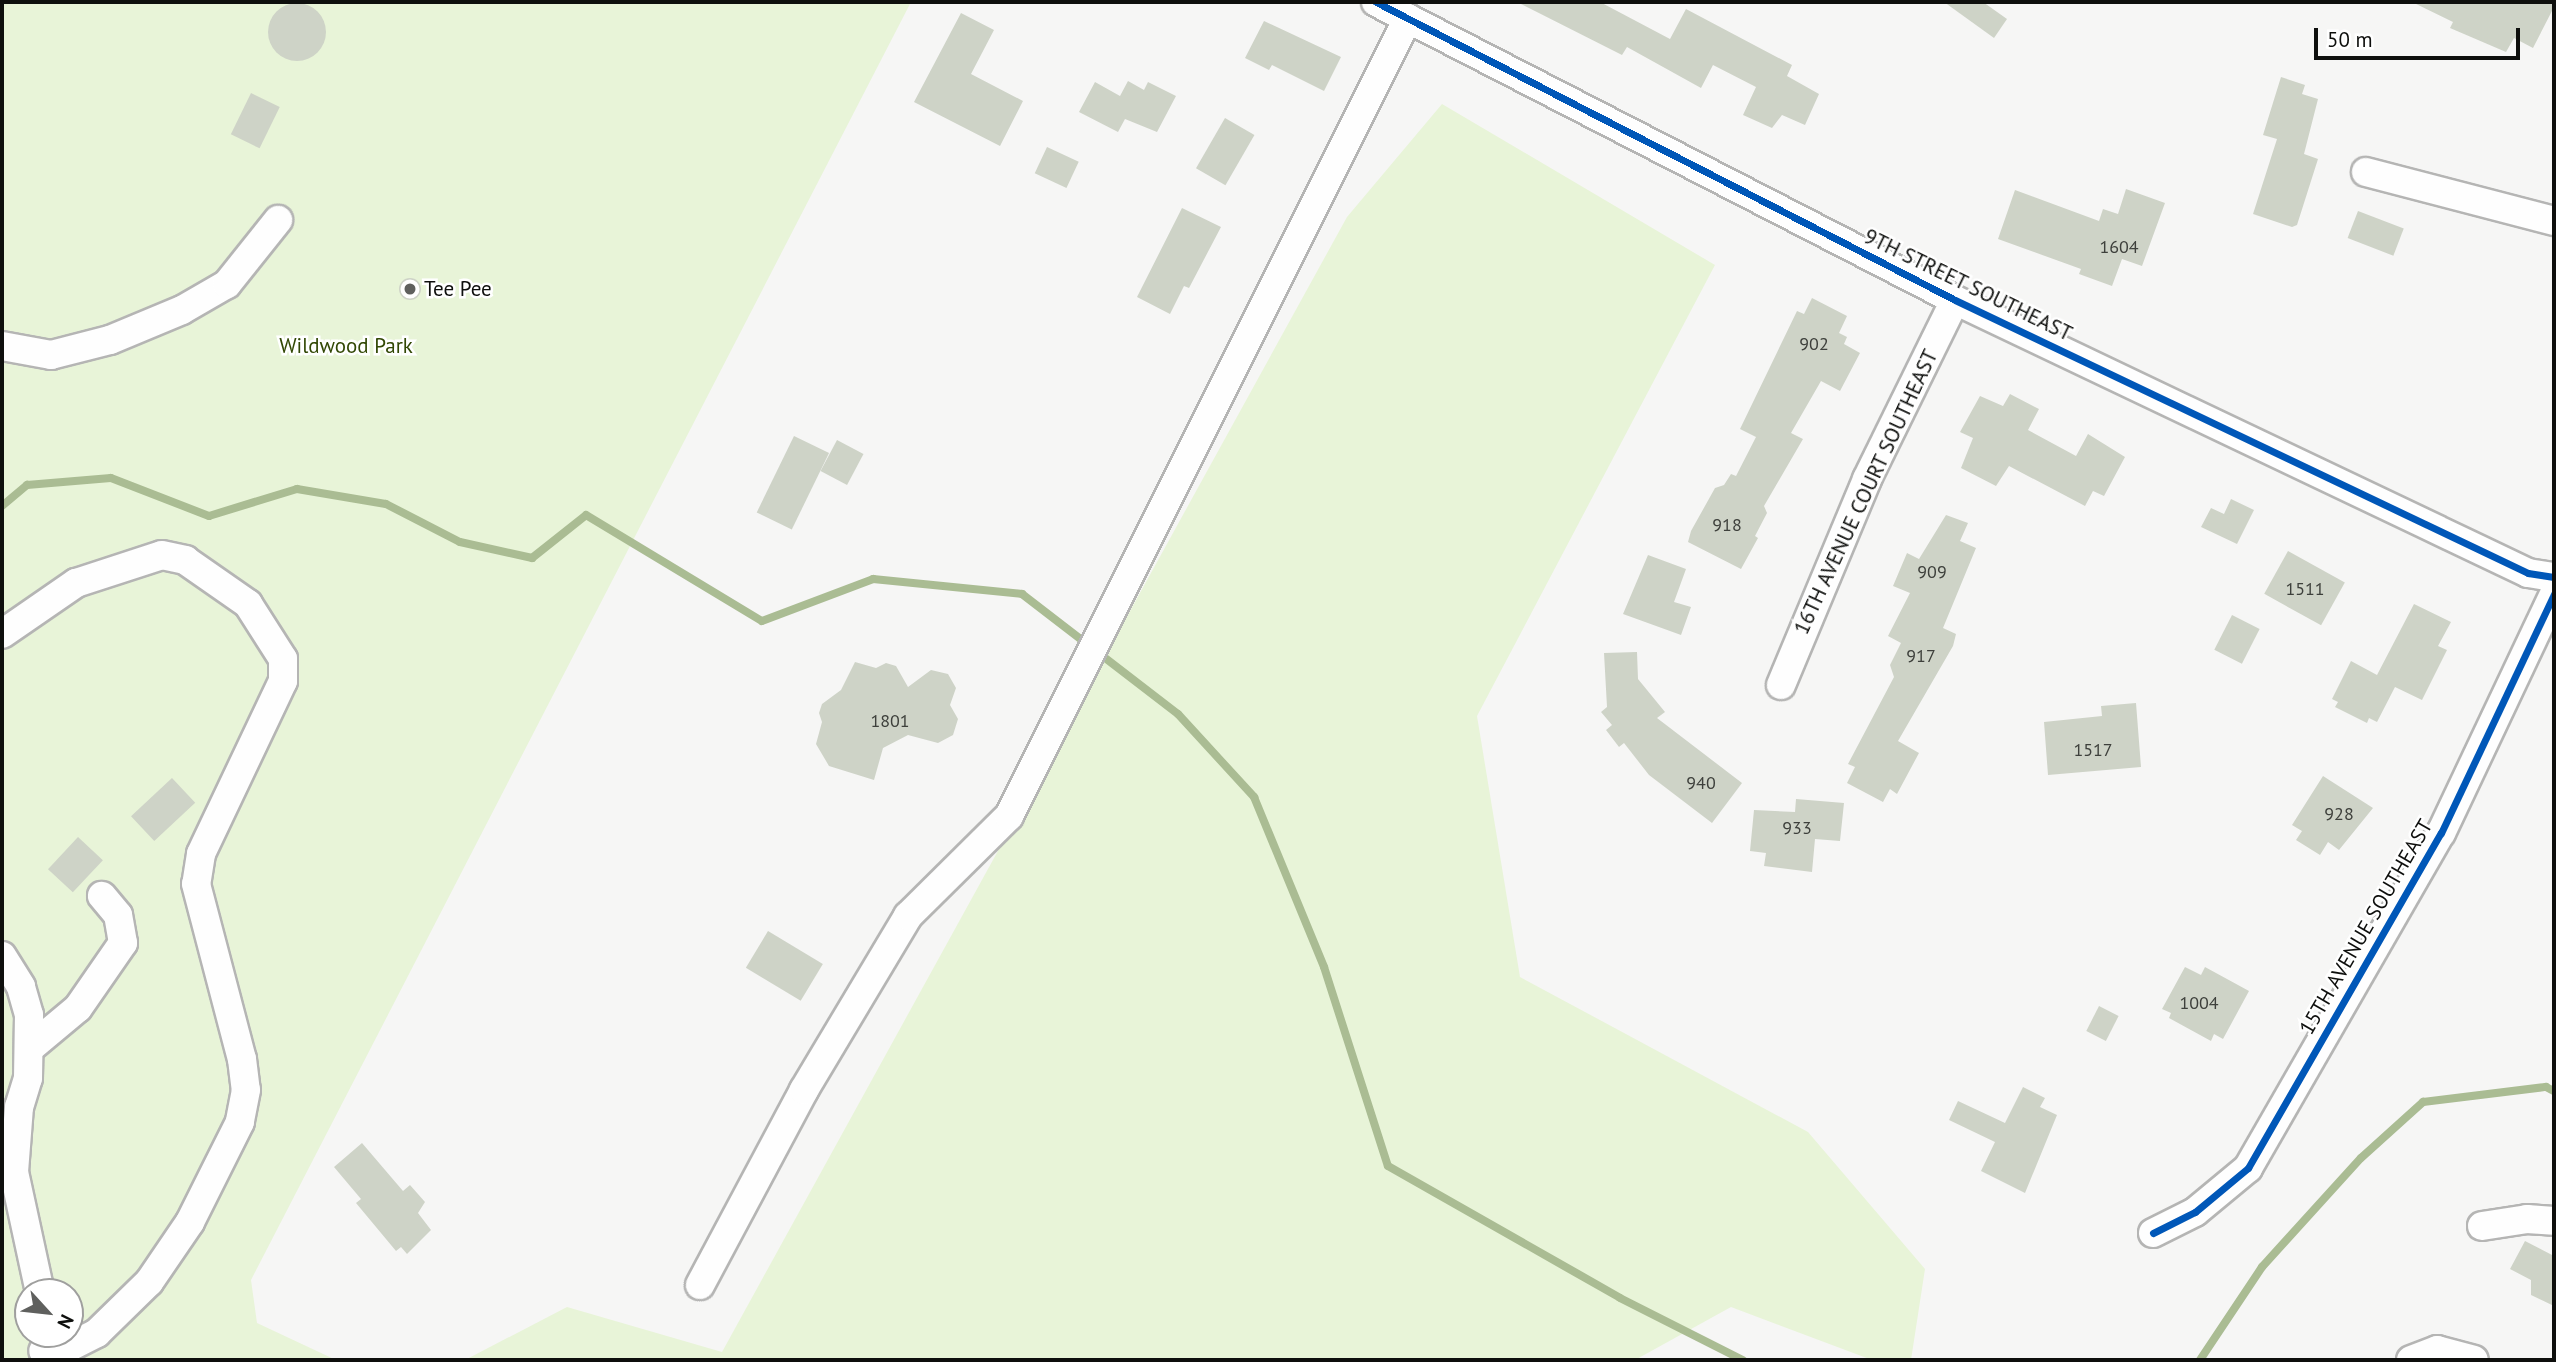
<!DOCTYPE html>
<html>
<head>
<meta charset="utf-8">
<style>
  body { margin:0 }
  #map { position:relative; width:2556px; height:1362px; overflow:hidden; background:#f6f6f5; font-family:"PT Sans",sans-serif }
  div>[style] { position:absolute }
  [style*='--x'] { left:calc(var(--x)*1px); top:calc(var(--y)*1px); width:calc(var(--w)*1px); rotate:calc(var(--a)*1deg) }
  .green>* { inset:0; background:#e8f4d8 }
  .stream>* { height:8px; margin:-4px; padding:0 4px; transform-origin:4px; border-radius:4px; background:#aabc93 }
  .building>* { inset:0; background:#ced3c7; transform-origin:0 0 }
  .round { border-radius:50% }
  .roads { filter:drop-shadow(2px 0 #b5b5b4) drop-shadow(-2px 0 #b5b5b4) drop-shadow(0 2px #b5b5b4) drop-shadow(0 -2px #b5b5b4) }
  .minor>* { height:28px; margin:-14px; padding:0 14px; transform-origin:14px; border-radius:14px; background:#fefefe }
  .cycleway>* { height:7px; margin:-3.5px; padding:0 3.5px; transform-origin:3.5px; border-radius:3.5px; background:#0057b8 }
  .dots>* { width:19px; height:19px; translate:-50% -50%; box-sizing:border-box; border:4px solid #fff; border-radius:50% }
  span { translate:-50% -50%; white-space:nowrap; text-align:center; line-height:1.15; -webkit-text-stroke:5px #fff; paint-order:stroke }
  .number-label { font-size:18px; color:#3e403c }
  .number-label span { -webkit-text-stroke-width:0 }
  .street-label { font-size:21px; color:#0e0f0d }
  .poi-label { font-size:21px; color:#0e0f0d }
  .left { translate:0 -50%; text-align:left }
  .park-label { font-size:21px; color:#324805 }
  .frame { position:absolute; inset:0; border:4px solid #0e0f0d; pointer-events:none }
  .north { position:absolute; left:14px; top:1278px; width:70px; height:70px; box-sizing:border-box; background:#fff; border:2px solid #9f9f9e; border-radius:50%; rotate:117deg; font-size:19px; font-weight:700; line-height:28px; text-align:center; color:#0e0f0d }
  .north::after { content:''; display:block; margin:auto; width:24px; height:32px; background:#5f605e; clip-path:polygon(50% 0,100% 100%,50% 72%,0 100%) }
  .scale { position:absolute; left:2314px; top:28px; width:206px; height:32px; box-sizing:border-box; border:4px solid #0e0f0d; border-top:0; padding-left:9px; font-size:21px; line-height:24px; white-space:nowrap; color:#0e0f0d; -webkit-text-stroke:5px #fff; paint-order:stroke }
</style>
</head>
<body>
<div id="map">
  <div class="green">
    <i style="clip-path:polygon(evenodd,2px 2px,911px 2px,251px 1280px,257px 1323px,336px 1360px,2px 1360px,2px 2px,28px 1292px,70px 1292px,70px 1334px,28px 1334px,28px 1292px)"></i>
    <i style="clip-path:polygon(1442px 104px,1715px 265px,1477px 716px,1520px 977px,1808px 1132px,1925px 1269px,1911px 1360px,1872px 1360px,1731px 1307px,1635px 1360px,465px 1360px,567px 1307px,722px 1352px,1347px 217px)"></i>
  </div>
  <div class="stream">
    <i style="--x:2;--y:506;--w:33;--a:-40"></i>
    <i style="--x:27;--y:485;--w:84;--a:-4.8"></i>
    <i style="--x:111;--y:478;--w:105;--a:21.2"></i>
    <i style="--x:209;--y:516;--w:92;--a:-17.1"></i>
    <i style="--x:297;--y:489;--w:90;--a:9.6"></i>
    <i style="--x:386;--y:504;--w:83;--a:27.2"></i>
    <i style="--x:460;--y:542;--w:74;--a:12.5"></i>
    <i style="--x:532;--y:558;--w:69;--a:-38.5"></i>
    <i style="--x:586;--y:515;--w:205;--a:31.1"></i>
    <i style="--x:762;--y:621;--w:119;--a:-20.7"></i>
    <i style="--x:873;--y:579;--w:150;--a:5.7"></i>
    <i style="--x:1022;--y:594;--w:197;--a:37.6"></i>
    <i style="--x:1178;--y:714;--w:113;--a:47.5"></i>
    <i style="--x:1254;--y:797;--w:184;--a:67.6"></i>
    <i style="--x:1324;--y:967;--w:209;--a:72.2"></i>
    <i style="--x:1388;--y:1166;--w:267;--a:29.6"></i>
    <i style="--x:1620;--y:1298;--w:138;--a:26.8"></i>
    <i style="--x:2200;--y:1360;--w:112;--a:-56.3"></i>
    <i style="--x:2262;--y:1267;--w:147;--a:-47.8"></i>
    <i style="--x:2361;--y:1158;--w:84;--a:-42.1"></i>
    <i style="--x:2423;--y:1102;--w:124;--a:-7"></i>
    <i style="--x:2546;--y:1087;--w:9;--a:27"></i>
  </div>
  <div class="building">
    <i style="clip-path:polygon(1517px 2px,1600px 2px,1670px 39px,1686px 9px,1792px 65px,1787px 76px,1819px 94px,1805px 125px,1782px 115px,1772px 128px,1743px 115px,1756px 87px,1713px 65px,1701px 88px,1627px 47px,1622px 55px)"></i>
    <i style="clip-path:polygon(1944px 2px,1983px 2px,2007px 19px,1994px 38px)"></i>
    <i style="clip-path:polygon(2412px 2px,2554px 2px,2554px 7px,2533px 48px,2514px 38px,2506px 52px,2450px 28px,2453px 22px)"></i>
    <i class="round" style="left:268px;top:3px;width:58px;height:58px"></i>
    <i style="clip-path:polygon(961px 13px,994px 30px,971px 74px,1023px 101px,1000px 146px,914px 102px)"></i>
    <i style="clip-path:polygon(1264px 21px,1341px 57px,1324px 91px,1272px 65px,1269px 70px,1245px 58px)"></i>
    <i style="clip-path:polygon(2281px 77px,2305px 85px,2302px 94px,2318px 99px,2304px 154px,2318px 159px,2297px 225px,2292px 227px,2253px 214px,2277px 139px,2263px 135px)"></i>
    <i style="clip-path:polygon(1128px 81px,1144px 90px,1148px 82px,1176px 96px,1157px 132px,1125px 119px,1118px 132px,1079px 112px,1095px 82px,1120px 96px)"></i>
    <i style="left:251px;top:93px;width:32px;height:46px;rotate:26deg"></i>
    <i style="left:1225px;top:118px;width:34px;height:58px;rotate:30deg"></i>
    <i style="left:1047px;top:147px;width:35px;height:29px;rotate:25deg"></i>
    <i style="clip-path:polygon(2126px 189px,2165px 203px,2142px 266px,2122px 259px,2112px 286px,2079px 274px,2081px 269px,1998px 239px,2015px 190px,2099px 221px,2103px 209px,2118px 214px)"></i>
    <i style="clip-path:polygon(1182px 208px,1221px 227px,1189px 288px,1184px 286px,1170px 314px,1137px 297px)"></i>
    <i style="left:2358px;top:211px;width:49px;height:29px;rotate:21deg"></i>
    <i class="round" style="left:399px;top:278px;width:22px;height:22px"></i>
    <i style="clip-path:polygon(1812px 298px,1847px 316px,1839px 333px,1847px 337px,1844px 344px,1860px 353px,1840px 391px,1821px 381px,1791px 433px,1803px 439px,1764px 506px,1767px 513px,1755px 536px,1758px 538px,1741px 569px,1688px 542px,1691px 531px,1715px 488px,1724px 485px,1731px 474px,1736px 476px,1756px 437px,1740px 429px,1797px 311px,1804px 314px)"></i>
    <i style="clip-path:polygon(2010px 394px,2039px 409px,2028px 430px,2076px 456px,2088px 434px,2125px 457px,2104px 496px,2093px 491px,2085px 506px,2009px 466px,1996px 486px,1961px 468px,1973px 438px,1960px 432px,1980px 396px,2003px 406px)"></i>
    <i style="left:794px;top:436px;width:39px;height:85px;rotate:26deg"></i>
    <i style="left:837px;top:440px;width:30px;height:35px;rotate:28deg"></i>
    <i style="clip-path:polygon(2231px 499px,2254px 510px,2237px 544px,2201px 527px,2211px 508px,2224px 514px)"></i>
    <i style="clip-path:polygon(1946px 515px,1968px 523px,1960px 541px,1976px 548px,1943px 628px,1956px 634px,1953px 646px,1898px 741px,1919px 753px,1897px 794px,1890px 789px,1883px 802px,1847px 783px,1855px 767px,1848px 764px,1894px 677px,1890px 665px,1901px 643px,1888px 636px,1910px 593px,1893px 586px,1907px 553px,1919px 559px)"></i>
    <i style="left:2288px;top:551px;width:65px;height:49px;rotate:29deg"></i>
    <i style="clip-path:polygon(1648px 555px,1686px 569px,1674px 602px,1691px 607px,1681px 635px,1623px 614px)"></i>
    <i style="clip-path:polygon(2414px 604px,2451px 622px,2438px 646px,2447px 650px,2422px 700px,2395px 687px,2377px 722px,2369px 718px,2367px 723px,2335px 707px,2338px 702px,2332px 699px,2351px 661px,2377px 675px)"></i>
    <i style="left:2232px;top:615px;width:31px;height:39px;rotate:27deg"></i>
    <i style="clip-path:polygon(1637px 652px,1638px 679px,1665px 712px,1657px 718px,1742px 783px,1712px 823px,1649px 775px,1624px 743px,1619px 747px,1606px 730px,1612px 725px,1601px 712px,1607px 707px,1604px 653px)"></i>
    <i style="clip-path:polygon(855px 662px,876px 668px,886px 663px,896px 666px,908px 687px,931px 670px,948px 674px,956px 688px,950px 705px,958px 719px,953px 735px,938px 743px,908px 735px,883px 748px,874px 780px,829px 766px,816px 744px,822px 722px,819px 713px,822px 704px,841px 690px)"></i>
    <i style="clip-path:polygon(2136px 703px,2141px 767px,2048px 775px,2044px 722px,2102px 716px,2101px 706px)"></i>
    <i style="clip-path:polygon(2323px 776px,2373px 808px,2339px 850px,2328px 842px,2320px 855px,2296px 840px,2302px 831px,2292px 825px)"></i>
    <i style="left:172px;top:778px;width:34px;height:56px;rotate:47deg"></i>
    <i style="clip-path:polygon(1796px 799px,1844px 803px,1840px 841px,1815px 839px,1812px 872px,1764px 866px,1766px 853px,1750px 851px,1754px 810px,1795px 812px)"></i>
    <i style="left:78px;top:837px;width:34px;height:44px;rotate:43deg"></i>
    <i style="left:768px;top:931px;width:64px;height:43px;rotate:31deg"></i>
    <i style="clip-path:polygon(2185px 967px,2201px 975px,2205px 967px,2249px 991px,2223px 1039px,2214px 1034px,2211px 1041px,2169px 1018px,2171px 1013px,2162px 1009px)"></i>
    <i style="left:2099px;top:1006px;width:22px;height:28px;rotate:27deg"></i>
    <i style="clip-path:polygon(2023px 1087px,2045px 1098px,2040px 1107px,2057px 1115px,2025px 1193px,1981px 1171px,1995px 1142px,1949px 1120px,1958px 1101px,2005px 1123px)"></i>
    <i style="clip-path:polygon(362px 1143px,403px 1191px,410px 1185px,425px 1202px,418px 1213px,431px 1230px,407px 1254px,401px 1247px,396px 1251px,356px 1203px,361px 1199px,334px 1167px)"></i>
    <i style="clip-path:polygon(2525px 1241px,2554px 1256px,2554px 1306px,2531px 1295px,2531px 1280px,2510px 1269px)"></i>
  </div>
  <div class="roads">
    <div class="minor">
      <i style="--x:1376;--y:2;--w:651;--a:27.23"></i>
      <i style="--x:1955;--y:300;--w:635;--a:25.47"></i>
      <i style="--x:2528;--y:573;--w:26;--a:9"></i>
      <i style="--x:2366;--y:172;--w:194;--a:14.6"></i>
      <i style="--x:2;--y:346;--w:50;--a:10.4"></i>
      <i style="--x:51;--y:355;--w:61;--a:-14.3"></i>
      <i style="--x:110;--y:340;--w:78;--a:-22.6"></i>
      <i style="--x:182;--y:310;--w:52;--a:-30"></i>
      <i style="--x:227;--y:284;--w:82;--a:-51.4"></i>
      <i style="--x:2;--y:634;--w:90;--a:-34.6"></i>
      <i style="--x:76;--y:583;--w:90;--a:-18"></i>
      <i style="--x:162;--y:555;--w:24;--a:12"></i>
      <i style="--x:185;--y:560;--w:77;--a:34.9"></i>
      <i style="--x:248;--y:604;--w:65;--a:57.5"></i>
      <i style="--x:283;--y:659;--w:22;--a:90"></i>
      <i style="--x:283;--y:681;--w:191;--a:115.4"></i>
      <i style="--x:201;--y:854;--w:30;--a:99"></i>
      <i style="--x:196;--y:884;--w:181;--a:75.3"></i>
      <i style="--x:242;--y:1059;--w:31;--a:83"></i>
      <i style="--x:246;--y:1090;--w:33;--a:101"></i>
      <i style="--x:240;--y:1122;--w:112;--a:116.6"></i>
      <i style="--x:190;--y:1222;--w:73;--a:124.3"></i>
      <i style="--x:149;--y:1282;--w:73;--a:135.6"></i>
      <i style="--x:97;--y:1333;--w:31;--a:153"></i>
      <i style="--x:69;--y:1347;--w:26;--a:171"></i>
      <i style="--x:1781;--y:685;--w:223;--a:-67.3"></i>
      <i style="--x:1867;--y:479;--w:199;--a:-63.8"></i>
      <i style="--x:2;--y:956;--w:36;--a:58"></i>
      <i style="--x:21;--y:987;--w:29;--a:74"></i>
      <i style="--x:29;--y:1015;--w:63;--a:90.9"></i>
      <i style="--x:28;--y:1078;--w:30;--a:107"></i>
      <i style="--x:19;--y:1107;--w:65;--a:94.4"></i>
      <i style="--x:14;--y:1172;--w:123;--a:77.8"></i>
      <i style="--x:30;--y:1048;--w:62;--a:-39.8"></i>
      <i style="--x:78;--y:1008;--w:79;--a:-55.3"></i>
      <i style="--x:123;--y:943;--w:28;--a:-100"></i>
      <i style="--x:118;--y:915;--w:25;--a:-130"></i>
      <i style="--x:2482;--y:1226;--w:46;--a:-8.8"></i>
      <i style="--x:2527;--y:1219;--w:27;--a:4"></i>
      <i style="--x:2153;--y:1233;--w:47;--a:-26.6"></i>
      <i style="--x:2195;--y:1212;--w:69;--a:-39.7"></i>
      <i style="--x:2248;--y:1168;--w:387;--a:-60.1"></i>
      <i style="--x:2441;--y:833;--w:264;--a:-64.7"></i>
      <i style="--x:700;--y:1285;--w:221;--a:-61.9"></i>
      <i style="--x:804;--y:1090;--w:203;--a:-59.1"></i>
      <i style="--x:908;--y:916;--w:142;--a:-44.7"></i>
      <i style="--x:1009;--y:816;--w:892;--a:-63.43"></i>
      <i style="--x:2411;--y:1360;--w:28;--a:-21"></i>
      <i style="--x:2437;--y:1350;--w:38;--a:15"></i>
    </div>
  </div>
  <div class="cycleway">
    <i style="--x:1376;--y:2;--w:651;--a:27.23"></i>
    <i style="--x:1955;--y:300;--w:635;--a:25.47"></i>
    <i style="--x:2528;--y:573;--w:26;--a:9"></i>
    <i style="--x:2153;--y:1233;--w:47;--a:-26.6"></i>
    <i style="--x:2195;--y:1212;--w:69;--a:-39.7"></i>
    <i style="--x:2248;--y:1168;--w:387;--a:-60.1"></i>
    <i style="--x:2441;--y:833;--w:264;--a:-64.7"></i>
  </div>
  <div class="dots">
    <i style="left:410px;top:289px;background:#5f605e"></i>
  </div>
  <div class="number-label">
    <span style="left:2119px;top:247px">1604</span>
    <span style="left:1814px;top:344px">902</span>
    <span style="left:1727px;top:525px">918</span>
    <span style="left:1932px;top:572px">909</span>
    <span style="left:2305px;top:589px">1511</span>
    <span style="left:1921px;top:656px">917</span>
    <span style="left:890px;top:721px">1801</span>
    <span style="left:2093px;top:750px">1517</span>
    <span style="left:1701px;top:783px">940</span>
    <span style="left:2339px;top:814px">928</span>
    <span style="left:1797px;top:828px">933</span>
    <span style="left:2199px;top:1003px">1004</span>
  </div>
  <div class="street-label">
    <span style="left:1968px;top:285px;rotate:26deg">9TH STREET SOUTHEAST</span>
    <span style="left:1866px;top:492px;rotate:-65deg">16TH AVENUE COURT SOUTHEAST</span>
    <span style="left:2366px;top:927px;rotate:-60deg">15TH AVENUE SOUTHEAST</span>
  </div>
  <div class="poi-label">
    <span class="left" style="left:424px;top:289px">Tee Pee</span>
  </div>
  <div class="park-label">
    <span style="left:346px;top:346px">Wildwood Park</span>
  </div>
  <div class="frame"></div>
  <div class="north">N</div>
  <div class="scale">50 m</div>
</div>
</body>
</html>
